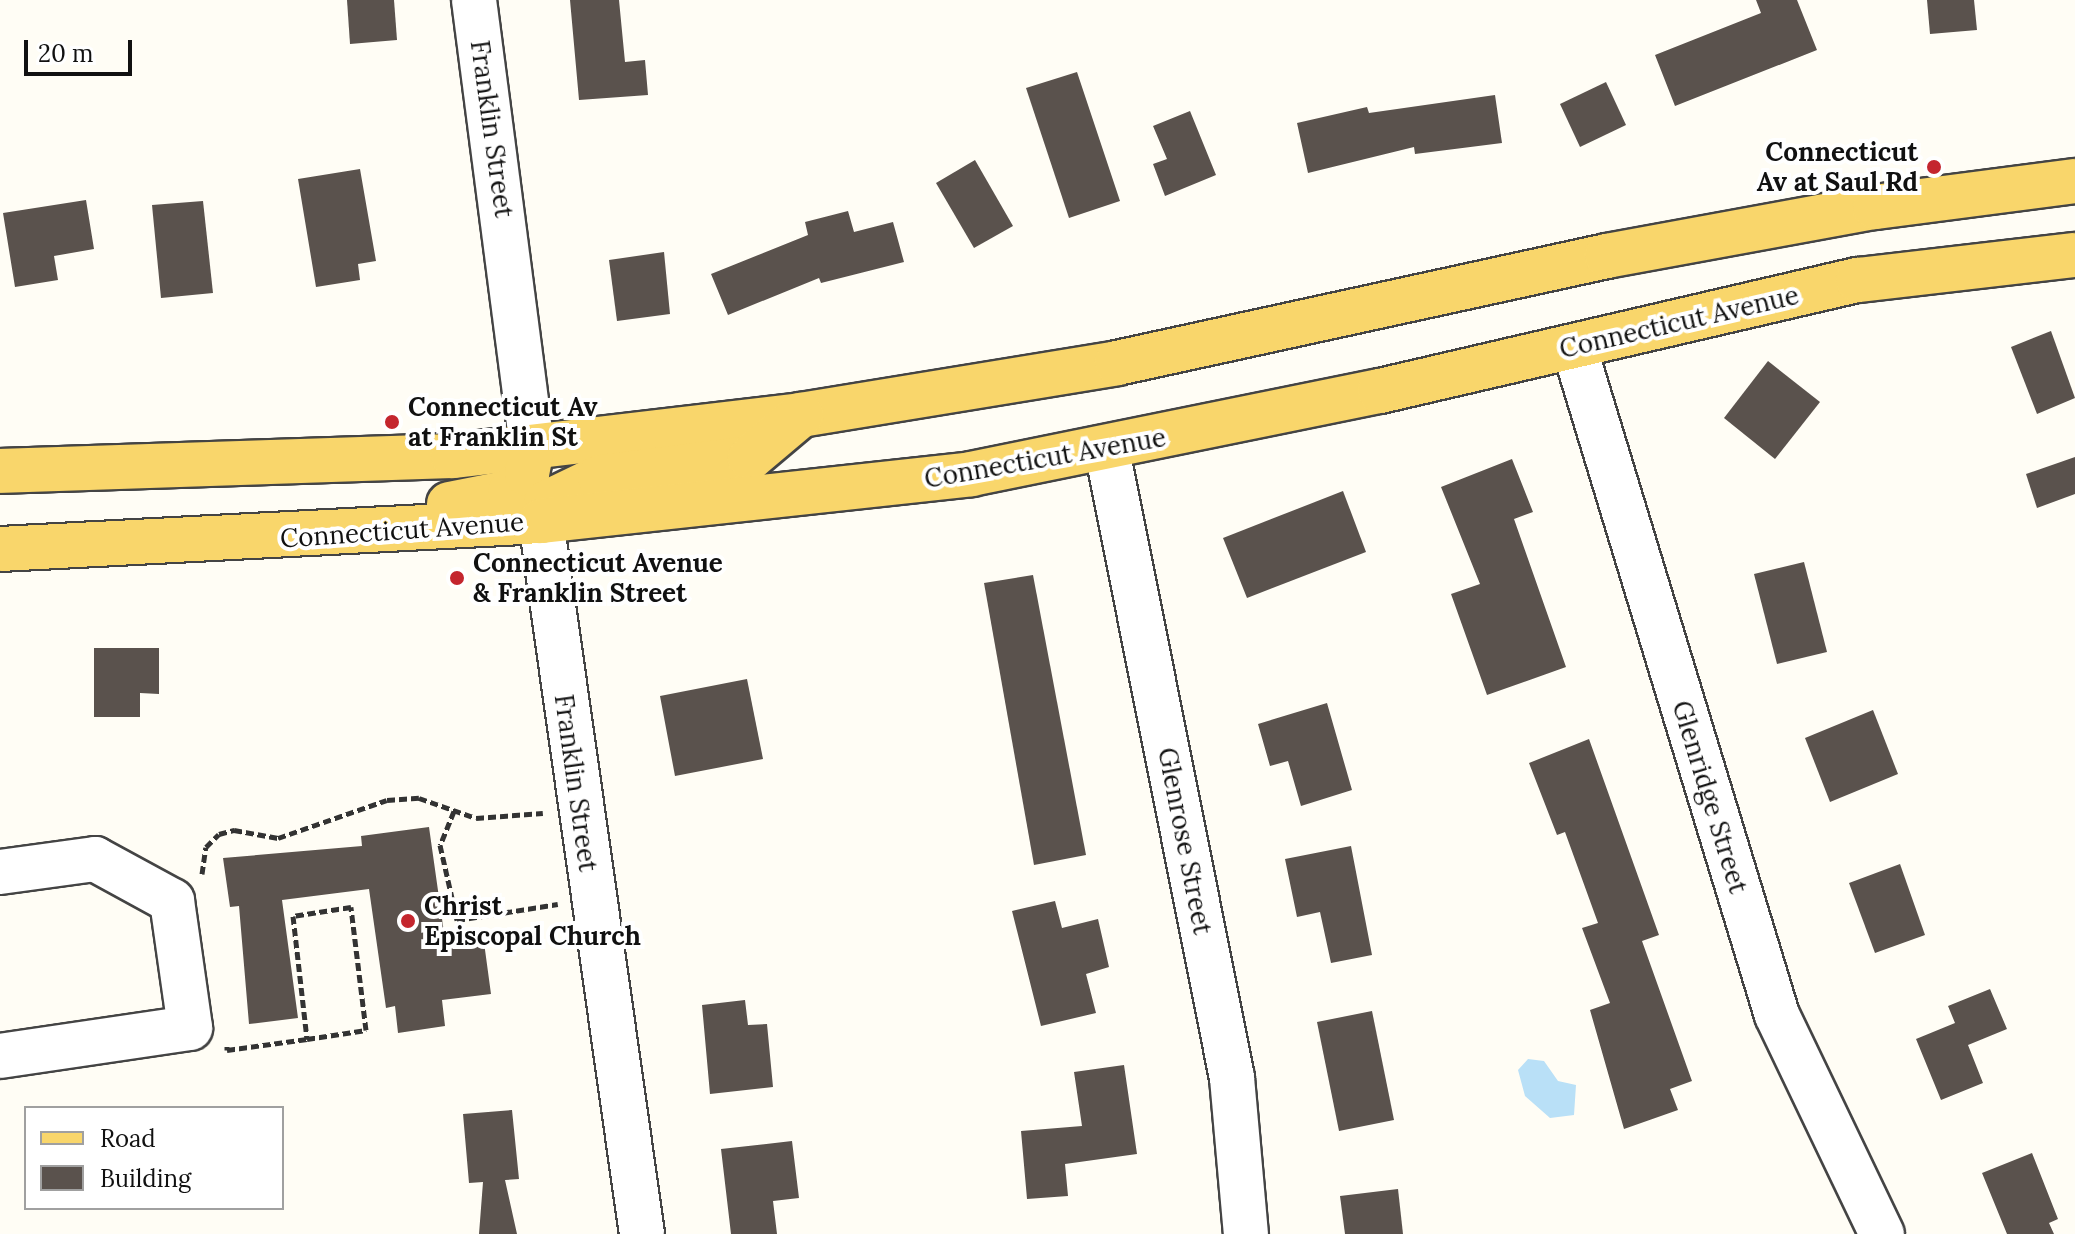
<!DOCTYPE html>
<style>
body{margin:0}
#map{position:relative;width:2075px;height:1234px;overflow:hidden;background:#fffdf5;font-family:Lora,serif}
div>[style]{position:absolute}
.water>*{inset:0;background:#b9e0f7}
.building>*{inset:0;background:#5a524d}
.path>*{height:5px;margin-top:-2.5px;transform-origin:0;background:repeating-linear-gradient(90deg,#333 0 8px,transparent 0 12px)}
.roads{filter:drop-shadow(2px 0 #444) drop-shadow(-2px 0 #444) drop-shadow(0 2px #444) drop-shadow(0 -2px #444)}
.minor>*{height:44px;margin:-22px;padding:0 22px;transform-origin:22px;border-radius:22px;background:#fff}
.major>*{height:44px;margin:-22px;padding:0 22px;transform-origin:22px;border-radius:22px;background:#f9d66b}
.dots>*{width:22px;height:22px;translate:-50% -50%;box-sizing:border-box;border:4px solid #fff;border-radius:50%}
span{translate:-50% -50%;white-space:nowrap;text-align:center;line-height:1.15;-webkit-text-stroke:8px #fff;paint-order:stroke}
.street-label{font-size:26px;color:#111}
.poi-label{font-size:26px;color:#111;font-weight:700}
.right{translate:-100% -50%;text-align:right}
.left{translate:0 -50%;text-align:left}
.legend{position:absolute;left:24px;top:1106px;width:260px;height:104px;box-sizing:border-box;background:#fff;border:2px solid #a0a0a0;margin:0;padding:10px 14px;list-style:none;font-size:24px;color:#111}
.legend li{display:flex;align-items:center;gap:16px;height:40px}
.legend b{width:40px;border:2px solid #a0a0a0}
.scale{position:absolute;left:24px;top:40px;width:108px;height:36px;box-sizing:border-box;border:4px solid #111;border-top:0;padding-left:10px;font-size:24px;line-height:28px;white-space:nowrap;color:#111;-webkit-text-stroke:6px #fff;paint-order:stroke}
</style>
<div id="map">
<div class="water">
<i style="clip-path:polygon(1528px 1059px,1544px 1061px,1558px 1081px,1576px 1085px,1574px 1115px,1550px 1118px,1525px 1096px,1518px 1070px)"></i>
</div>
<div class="building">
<i style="clip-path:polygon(347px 0,394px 0,397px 40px,350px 44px)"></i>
<i style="clip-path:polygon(570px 0,619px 0,625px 62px,645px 60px,648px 95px,579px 100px)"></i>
<i style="clip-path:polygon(1756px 0,1797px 0,1817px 50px,1675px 106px,1655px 55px,1761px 13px)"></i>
<i style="clip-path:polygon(1927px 0,1974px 0,1977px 30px,1930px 34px)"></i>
<i style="clip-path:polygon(1077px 72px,1120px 201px,1069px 218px,1026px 88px)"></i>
<i style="clip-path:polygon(1606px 82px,1626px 125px,1580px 147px,1560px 104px)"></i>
<i style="clip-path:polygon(1495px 95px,1502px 143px,1415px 154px,1414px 147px,1308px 173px,1297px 123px,1367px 107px,1369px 113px)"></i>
<i style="clip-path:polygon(1190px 111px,1216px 175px,1165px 196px,1153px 164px,1167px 159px,1153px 126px)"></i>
<i style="clip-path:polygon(975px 160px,1013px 226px,974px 248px,936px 183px)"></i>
<i style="clip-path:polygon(360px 169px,376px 261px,358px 264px,360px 280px,316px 287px,298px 179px)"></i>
<i style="clip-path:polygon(86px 200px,94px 249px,54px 256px,58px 280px,15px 287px,3px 213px)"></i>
<i style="clip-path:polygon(203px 201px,213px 293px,161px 298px,152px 205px)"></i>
<i style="clip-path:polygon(848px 211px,854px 232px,893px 222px,904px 262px,821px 283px,819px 278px,728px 315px,711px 274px,808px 235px,805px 222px)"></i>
<i style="clip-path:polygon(664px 252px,670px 314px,617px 321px,609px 260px)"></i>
<i style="clip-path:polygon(2051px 331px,2075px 398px,2037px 414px,2011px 347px)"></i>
<i style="clip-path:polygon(1768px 361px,1820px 402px,1775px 459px,1724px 418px)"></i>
<i style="clip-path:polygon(2075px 457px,2075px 494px,2037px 508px,2026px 474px)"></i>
<i style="clip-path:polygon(1512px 459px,1533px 512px,1514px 519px,1566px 667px,1487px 695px,1451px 594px,1480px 584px,1441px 487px)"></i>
<i style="clip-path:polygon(1343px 491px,1366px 552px,1247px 598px,1223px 538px)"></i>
<i style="clip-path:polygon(1804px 562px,1827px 652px,1777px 664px,1754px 574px)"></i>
<i style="clip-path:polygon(1033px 575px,1086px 855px,1034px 865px,984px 583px)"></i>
<i style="clip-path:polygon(94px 648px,159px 648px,159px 694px,140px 693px,140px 717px,94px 717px)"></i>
<i style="clip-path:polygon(747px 679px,763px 759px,675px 776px,660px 696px)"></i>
<i style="clip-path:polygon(1327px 703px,1352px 790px,1301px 806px,1288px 761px,1270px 766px,1258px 724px)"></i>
<i style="clip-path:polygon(1873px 710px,1898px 774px,1830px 802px,1805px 738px)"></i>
<i style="clip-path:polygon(1589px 739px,1659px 935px,1642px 941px,1692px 1081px,1670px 1089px,1678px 1110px,1624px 1129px,1590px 1010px,1610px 1003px,1582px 928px,1598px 923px,1565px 832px,1557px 835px,1529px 763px)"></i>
<i style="clip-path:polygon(429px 827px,445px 940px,483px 935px,491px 994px,442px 1000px,445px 1026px,398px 1033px,395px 1006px,386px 1008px,369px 889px,282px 900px,298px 1018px,249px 1024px,239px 906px,230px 907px,223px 858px,362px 846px,361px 836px)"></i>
<i style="clip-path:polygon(1351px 846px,1372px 955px,1331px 963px,1320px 912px,1297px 917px,1285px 859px)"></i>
<i style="clip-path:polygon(1900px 864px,1925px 935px,1875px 953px,1849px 883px)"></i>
<i style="clip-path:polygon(1055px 901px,1062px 928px,1098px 919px,1109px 967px,1086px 974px,1096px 1013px,1041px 1026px,1012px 911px)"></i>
<i style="clip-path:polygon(1990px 989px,2007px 1029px,1968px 1045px,1983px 1083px,1941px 1100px,1916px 1039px,1955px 1023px,1948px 1006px)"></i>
<i style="clip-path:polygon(745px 1000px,748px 1025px,767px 1024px,773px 1087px,710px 1094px,702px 1005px)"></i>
<i style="clip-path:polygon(1372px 1011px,1394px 1120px,1339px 1131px,1317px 1022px)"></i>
<i style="clip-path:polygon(1124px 1065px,1137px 1154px,1065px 1164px,1068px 1196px,1027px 1199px,1021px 1131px,1082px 1126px,1074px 1072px)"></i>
<i style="clip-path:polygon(512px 1110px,519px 1179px,505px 1180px,517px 1234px,479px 1234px,483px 1182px,469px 1183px,463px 1114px)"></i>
<i style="clip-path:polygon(792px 1141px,799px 1198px,773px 1201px,777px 1234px,731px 1234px,721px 1149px)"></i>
<i style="clip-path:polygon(2032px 1153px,2058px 1219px,2049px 1223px,2054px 1234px,2007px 1234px,1982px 1173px)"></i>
<i style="clip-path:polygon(1398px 1189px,1403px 1234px,1345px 1234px,1340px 1196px)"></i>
</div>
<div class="path">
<i style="left:454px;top:811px;width:37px;rotate:112deg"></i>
<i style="left:440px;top:845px;width:77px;rotate:77.2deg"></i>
<i style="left:457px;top:920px;width:102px;rotate:-9deg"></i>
<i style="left:202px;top:874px;width:27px;rotate:-82deg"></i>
<i style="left:206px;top:847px;width:18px;rotate:-45deg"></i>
<i style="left:219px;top:834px;width:16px;rotate:-15deg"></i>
<i style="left:234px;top:830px;width:45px;rotate:10.3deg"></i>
<i style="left:278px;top:838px;width:115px;rotate:-19.2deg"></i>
<i style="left:387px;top:800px;width:32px;rotate:-4deg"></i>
<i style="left:419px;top:798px;width:60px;rotate:19.3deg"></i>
<i style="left:476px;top:818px;width:67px;rotate:-4.3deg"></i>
<i style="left:227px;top:1046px;width:4px;rotate:90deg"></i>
<i style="left:227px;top:1050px;width:81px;rotate:-7.8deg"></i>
<i style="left:307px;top:1039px;width:60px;rotate:-8.7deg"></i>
<i style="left:366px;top:1030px;width:124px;rotate:-97deg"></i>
<i style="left:351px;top:907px;width:59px;rotate:171.2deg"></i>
<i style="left:293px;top:916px;width:124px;rotate:83.5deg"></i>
</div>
<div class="roads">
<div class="minor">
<i style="left:474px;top:0;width:452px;rotate:82.6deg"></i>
<i style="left:1574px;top:347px;width:698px;rotate:73.1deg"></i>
<i style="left:1777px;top:1015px;width:243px;rotate:64.4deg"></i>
<i style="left:1107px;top:450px;width:640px;rotate:78.74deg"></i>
<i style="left:1232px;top:1078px;width:157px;rotate:84.9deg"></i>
<i style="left:541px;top:521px;width:720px;rotate:81.94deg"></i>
<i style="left:0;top:872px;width:96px;rotate:-7.8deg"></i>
<i style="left:95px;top:859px;width:88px;rotate:28.6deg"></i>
<i style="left:172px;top:901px;width:128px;rotate:81.9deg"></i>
<i style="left:190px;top:1028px;width:192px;rotate:171.6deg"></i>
</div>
<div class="major">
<i style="left:0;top:471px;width:453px;rotate:-1.9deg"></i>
<i style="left:453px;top:456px;width:350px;rotate:-6.7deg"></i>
<i style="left:801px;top:415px;width:320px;rotate:-9.3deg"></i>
<i style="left:1117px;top:363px;width:502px;rotate:-12.32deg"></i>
<i style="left:1607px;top:256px;width:272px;rotate:-10.4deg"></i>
<i style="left:1875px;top:207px;width:202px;rotate:-7.4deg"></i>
<i style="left:449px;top:504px;width:62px;rotate:-11.1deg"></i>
<i style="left:510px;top:492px;width:25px;rotate:-47deg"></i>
<i style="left:527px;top:474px;width:26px;rotate:-79deg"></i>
<i style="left:541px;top:521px;width:19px;rotate:-74deg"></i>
<i style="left:546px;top:503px;width:60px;rotate:-25.7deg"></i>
<i style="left:600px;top:477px;width:151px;rotate:-7.2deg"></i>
<i style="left:750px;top:458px;width:67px;rotate:-40.1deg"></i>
<i style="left:0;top:549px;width:542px;rotate:-2.96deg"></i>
<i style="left:541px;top:521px;width:433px;rotate:-6.2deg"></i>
<i style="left:971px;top:474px;width:417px;rotate:-11.5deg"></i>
<i style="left:1380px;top:391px;width:491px;rotate:-13.1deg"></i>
<i style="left:1858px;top:280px;width:218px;rotate:-6.6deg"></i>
</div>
</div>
<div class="dots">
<i style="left:1934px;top:167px;background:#c4262e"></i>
<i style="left:392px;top:422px;background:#c4262e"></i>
<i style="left:457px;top:578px;background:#c4262e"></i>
<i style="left:408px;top:921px;background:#c4262e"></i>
</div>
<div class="street-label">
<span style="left:492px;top:129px;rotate:82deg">Franklin Street</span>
<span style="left:1679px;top:322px;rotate:-13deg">Connecticut Avenue</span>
<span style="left:1045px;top:458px;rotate:-10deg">Connecticut Avenue</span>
<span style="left:402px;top:530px;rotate:-4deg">Connecticut Avenue</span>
<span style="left:576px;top:783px;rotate:82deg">Franklin Street</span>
<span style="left:1710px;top:797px;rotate:73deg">Glenridge Street</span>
<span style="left:1185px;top:841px;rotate:79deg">Glenrose Street</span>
</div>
<div class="poi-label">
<span class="right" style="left:1918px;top:167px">Connecticut<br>Av at Saul Rd</span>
<span class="left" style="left:408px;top:422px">Connecticut Av<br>at Franklin St</span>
<span class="left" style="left:473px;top:578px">Connecticut Avenue<br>&amp; Franklin Street</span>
<span class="left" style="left:424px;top:921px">Christ<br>Episcopal Church</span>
</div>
<ul class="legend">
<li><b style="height:10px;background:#f9d66b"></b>Road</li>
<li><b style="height:22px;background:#5a524d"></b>Building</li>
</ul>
<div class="scale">20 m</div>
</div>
